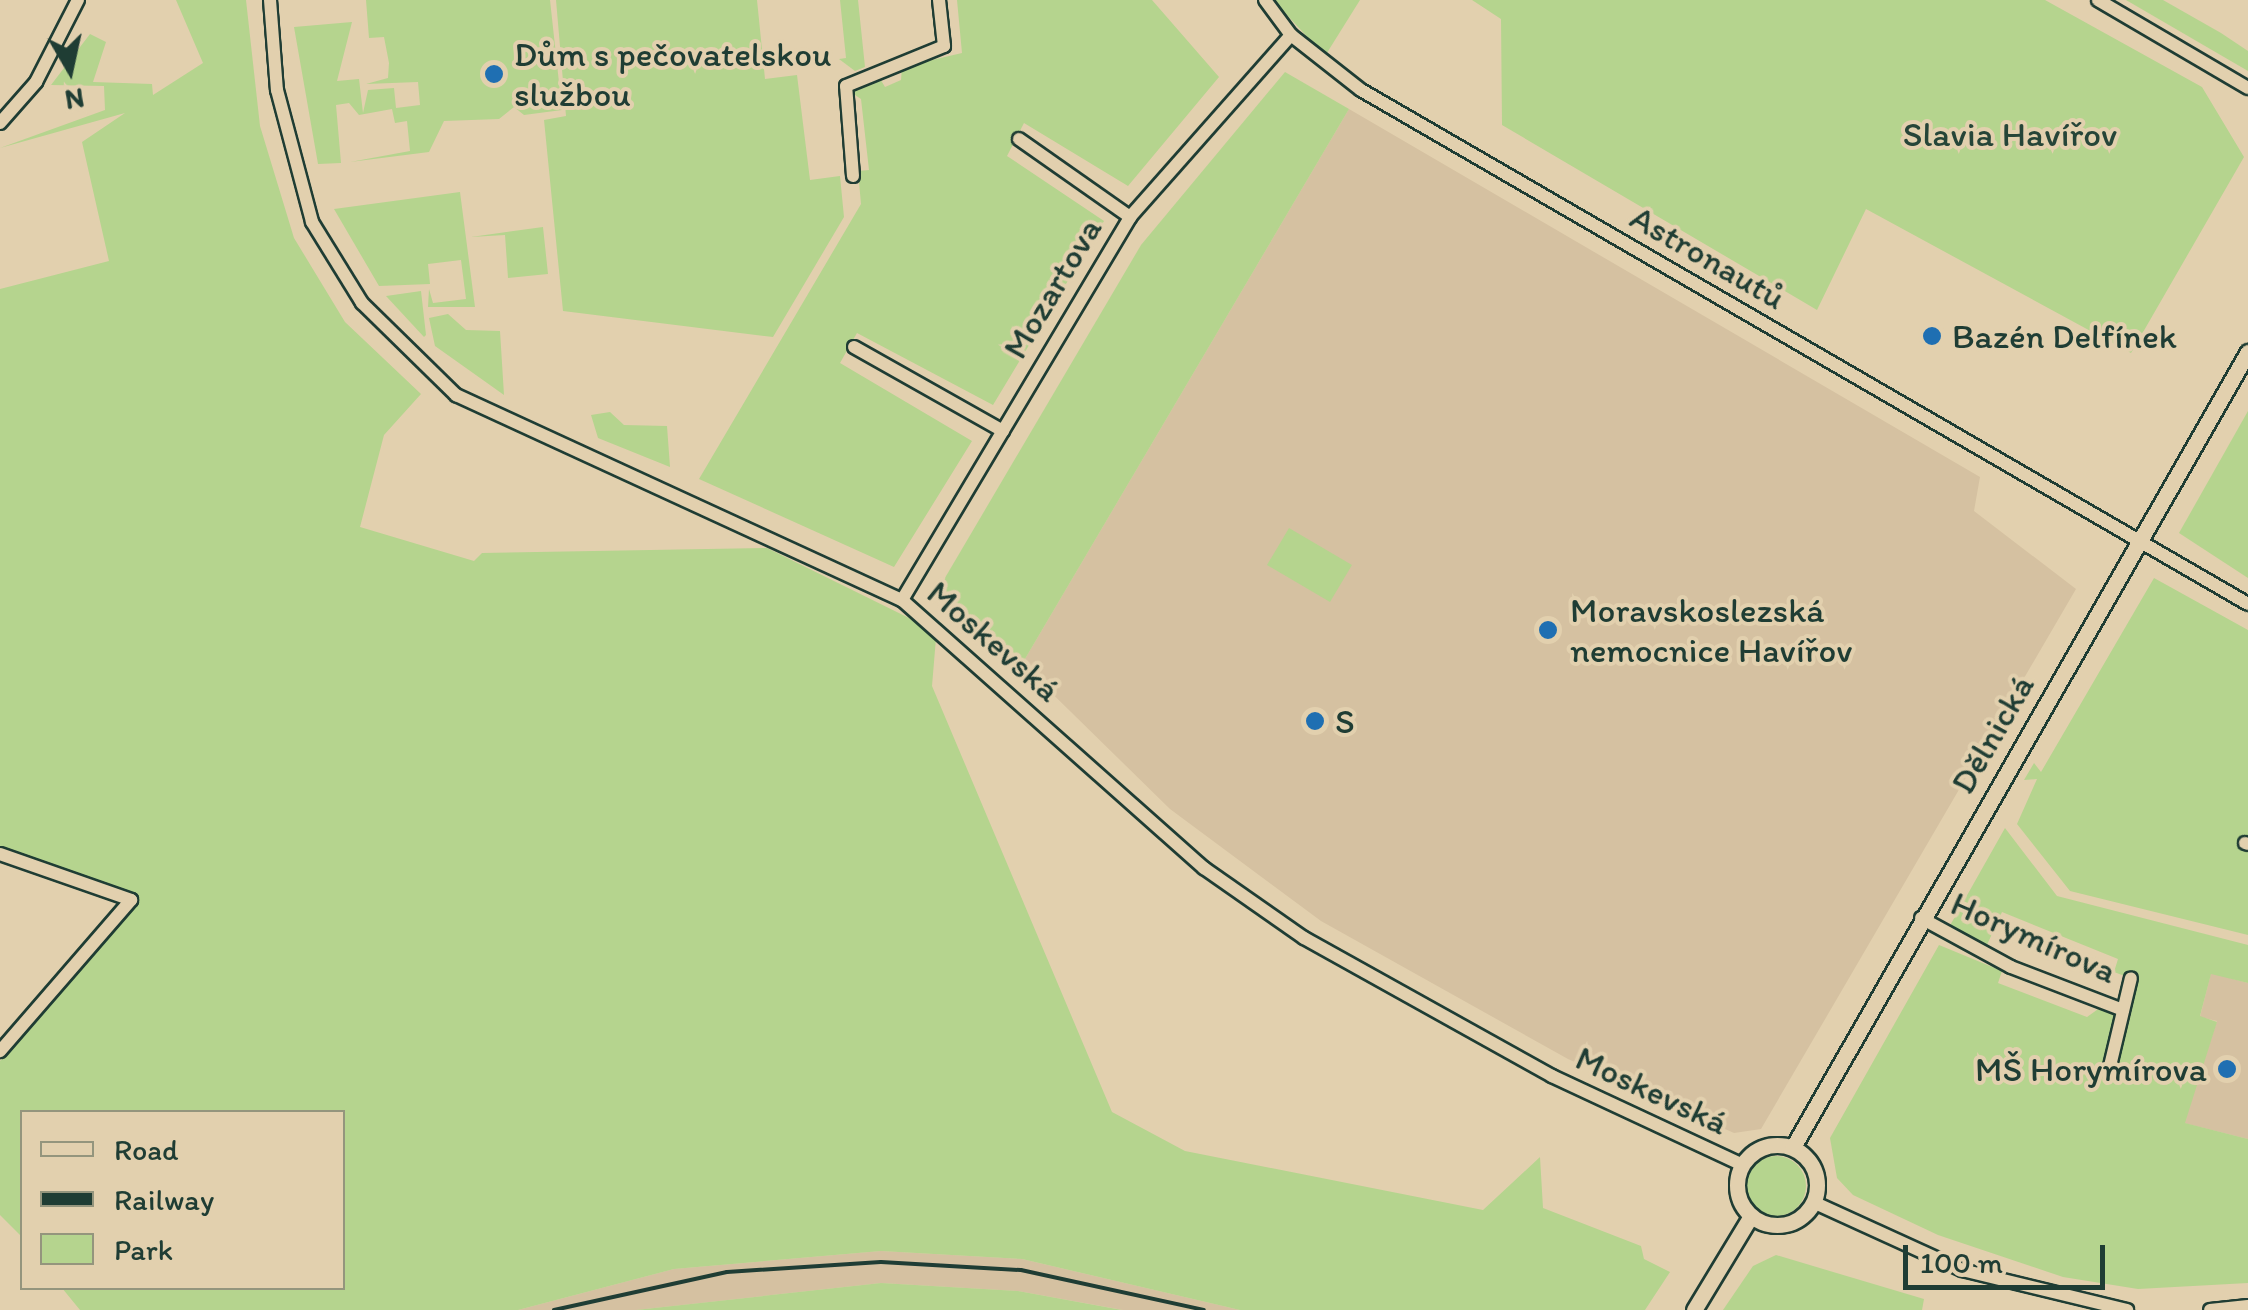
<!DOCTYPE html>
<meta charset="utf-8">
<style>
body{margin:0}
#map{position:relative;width:2248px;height:1310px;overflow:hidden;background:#e2d0ae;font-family:Itim,sans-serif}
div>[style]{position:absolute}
.built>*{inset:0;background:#d5c1a1}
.green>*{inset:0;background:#b5d48e}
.round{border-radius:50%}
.roads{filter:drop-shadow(2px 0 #1f3d34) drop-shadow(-2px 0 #1f3d34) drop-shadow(0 2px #1f3d34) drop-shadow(0 -2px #1f3d34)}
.minor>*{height:12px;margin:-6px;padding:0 6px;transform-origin:6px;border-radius:6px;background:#e2d0ae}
.tertiary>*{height:15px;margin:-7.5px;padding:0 7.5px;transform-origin:7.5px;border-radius:7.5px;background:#e2d0ae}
.tertiary>.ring{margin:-7.5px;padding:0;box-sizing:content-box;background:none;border:15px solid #e2d0ae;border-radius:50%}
.rail>*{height:4px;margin:-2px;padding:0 2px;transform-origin:2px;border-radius:2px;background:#1f3d34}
.dots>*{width:28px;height:28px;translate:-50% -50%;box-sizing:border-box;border:5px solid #e2d0ae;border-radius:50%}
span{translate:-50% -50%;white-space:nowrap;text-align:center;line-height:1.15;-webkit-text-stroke:8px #e2d0ae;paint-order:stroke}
.poi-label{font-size:35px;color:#1f3d34}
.left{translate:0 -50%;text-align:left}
.right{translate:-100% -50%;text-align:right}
.park-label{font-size:35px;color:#264538}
.street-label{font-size:35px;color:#1f3d34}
.legend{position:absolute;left:20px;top:1110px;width:325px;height:180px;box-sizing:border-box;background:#e2d0ae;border:2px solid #94957d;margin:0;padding:12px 18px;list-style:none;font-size:30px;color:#1f3d34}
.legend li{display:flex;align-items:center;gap:20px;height:50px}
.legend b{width:50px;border:2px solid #94957d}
.north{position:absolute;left:20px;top:20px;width:100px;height:100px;-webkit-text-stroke:8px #e2d0ae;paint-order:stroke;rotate:171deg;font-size:28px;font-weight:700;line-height:40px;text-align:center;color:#1f3d34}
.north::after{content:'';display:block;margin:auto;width:35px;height:45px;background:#1f3d34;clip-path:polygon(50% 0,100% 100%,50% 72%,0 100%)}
.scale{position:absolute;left:1903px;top:1245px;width:202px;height:45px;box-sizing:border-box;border:5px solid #1f3d34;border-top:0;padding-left:12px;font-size:30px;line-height:35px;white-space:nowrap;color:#1f3d34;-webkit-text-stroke:8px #e2d0ae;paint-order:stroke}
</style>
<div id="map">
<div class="built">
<i style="clip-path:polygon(1349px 109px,1980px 477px,1974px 511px,2076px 589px,1761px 1129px,1734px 1133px,1568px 1059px,1321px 921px,1170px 809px,1022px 664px)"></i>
<i style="clip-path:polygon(2211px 973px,2248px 983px,2248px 1139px,2184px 1123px,2217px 1021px,2200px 1017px)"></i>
<i style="clip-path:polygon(881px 1251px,1022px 1259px,1240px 1310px,1123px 1310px,1018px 1291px,881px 1283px,636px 1310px,518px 1310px,674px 1269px)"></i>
</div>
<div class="green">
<i style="clip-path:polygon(176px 0,246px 0,260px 126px,294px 238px,345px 322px,421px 394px,384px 435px,360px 527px,474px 561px,482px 553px,767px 548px,909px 618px,936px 638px,932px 686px,1112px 1112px,1185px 1151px,1483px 1210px,1540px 1157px,1543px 1208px,1641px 1246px,1644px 1259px,1670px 1272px,1645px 1310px,1240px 1310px,1022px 1259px,881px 1251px,674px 1269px,518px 1310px,80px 1310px,62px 1288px,342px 1288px,342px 1112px,22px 1112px,22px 1237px,0 1215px,0 1061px,135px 906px,0 860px,0 289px,109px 261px,82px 142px,125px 113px,0 148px,105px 110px,104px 86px,51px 85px,90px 34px,106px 42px,93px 82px,152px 84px,153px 95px,203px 63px)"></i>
<i style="clip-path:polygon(366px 0,550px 0,562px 110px,524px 115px,514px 107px,499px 119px,444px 121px,429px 152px,350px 162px,410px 151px,407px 121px,395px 123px,392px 109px,359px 115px,349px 103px,336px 105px,341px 163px,318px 164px,294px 27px,352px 22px,337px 81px,359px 79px,363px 113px,368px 90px,394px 88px,396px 108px,420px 105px,418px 82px,366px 84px,388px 78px,389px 63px,384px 37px,369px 38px)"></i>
<i style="clip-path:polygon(556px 0,757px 0,765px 79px,797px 75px,810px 180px,840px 176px,844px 217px,773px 337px,563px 311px,544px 120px,566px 116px)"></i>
<i style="clip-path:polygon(840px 0,858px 0,865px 67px,855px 71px,839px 59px,846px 58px)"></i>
<i style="clip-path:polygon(957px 0,1152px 0,1219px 77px,1128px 186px,1024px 123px,1007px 156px,1104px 221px,993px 405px,857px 333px,840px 363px,972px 441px,894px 567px,699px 479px,861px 204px,858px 171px,869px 170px,861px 99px,852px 93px,879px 77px,885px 87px,901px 80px,902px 67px,962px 53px)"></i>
<i style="clip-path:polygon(1273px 0,1360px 0,1325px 56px)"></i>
<i style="clip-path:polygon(1472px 0,2045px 0,2202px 87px,2244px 157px,2131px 353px,1866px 209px,1817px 310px,1502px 125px,1501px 19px)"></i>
<i style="clip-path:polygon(2126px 0,2163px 0,2221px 33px,2248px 51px,2248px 71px)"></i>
<i style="clip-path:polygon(1285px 72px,1349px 109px,1022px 664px,942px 602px,939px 588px,1141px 245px)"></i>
<i style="clip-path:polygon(460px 192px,475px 307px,428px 307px,429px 289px,433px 303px,466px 299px,461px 260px,428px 264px,430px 284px,379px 286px,334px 209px)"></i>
<i style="clip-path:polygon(543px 227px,548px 274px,508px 278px,505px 235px,471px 237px)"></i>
<i style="clip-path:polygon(421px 291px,426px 335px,424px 337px,386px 296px)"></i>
<i style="clip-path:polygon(448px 314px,466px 330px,500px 331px,504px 395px,435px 346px,429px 318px)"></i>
<i style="clip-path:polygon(2248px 411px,2248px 578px,2179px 533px)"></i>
<i style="clip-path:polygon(610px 412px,624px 425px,667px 426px,670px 467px,598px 438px,591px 415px)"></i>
<i style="clip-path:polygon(1289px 528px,1352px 565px,1330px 602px,1267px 565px)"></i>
<i style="clip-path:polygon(2154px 578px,2248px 630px,2248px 935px,2070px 891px,2017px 824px,2037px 779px,2024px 780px,2034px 763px,2041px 772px)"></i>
<i style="clip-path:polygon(2005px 828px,2057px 896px,2248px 945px,2248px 983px,2211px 974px,2200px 1016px,2217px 1022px,2185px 1123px,2248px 1139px,2248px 1283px,2138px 1289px,2063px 1277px,1938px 1235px,1853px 1195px,1837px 1178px,1830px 1138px,1939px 945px,2002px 971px,1998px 983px,2087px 1017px,2101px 1007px,2130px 1018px,2138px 981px,2114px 972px,2118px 959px,2002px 912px,1986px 947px,1948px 929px)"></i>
<i class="round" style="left:1746px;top:1156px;width:60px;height:60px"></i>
<i style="clip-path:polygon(1776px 1255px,1924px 1299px,1922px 1310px,1723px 1310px,1753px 1266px)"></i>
<i style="clip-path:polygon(881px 1283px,1018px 1291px,1122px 1310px,636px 1310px)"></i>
</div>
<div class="roads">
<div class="minor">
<i style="left:270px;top:0;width:90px;rotate:85.6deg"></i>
<i style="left:277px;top:90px;width:137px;rotate:75.1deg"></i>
<i style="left:312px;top:222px;width:95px;rotate:58.3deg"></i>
<i style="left:362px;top:303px;width:132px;rotate:44.4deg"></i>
<i style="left:456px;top:395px;width:491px;rotate:24.7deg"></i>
<i style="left:902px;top:600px;width:404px;rotate:41.6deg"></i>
<i style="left:1204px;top:868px;width:122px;rotate:35deg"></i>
<i style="left:1304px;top:938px;width:284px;rotate:29.1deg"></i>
<i style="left:1552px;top:1076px;width:208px;rotate:25deg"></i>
<i style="left:1265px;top:0;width:44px;rotate:53.4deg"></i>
<i style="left:1291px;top:35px;width:89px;rotate:38.2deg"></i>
<i style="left:1361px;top:90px;width:1025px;rotate:30.09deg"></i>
<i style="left:2098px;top:0;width:174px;rotate:30.4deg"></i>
<i style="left:0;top:123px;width:55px;rotate:-48.7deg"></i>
<i style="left:36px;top:82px;width:92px;rotate:-62.9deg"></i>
<i style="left:1019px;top:139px;width:136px;rotate:35.1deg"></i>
<i style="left:853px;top:176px;width:90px;rotate:-94.4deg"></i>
<i style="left:846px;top:86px;width:106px;rotate:-22.2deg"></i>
<i style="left:944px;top:46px;width:46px;rotate:-96.2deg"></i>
<i style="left:854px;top:347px;width:171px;rotate:29.4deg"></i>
<i style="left:902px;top:600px;width:446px;rotate:-59.2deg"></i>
<i style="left:1130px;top:217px;width:243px;rotate:-48.5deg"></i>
<i style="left:2245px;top:843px;width:3px;rotate:18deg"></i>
<i style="left:0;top:854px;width:139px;rotate:19.3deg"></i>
<i style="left:131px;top:900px;width:200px;rotate:130.9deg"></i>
<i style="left:1921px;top:918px;width:102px;rotate:28.6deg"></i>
<i style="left:2011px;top:967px;width:120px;rotate:21deg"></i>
<i style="left:2110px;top:1066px;width:90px;rotate:-76.6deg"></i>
<i style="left:1813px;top:1202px;width:164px;rotate:24.5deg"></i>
<i style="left:1962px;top:1270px;width:170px;rotate:13.6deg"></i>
<i style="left:2210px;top:1310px;width:38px;rotate:-6deg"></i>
</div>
<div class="tertiary">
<i class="ring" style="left:1737px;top:1145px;width:65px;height:65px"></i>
<i style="left:1793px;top:1147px;width:916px;rotate:-60.22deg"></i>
<i style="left:1694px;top:1310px;width:110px;rotate:-58.8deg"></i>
</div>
</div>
<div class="rail">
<i style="left:554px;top:1310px;width:177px;rotate:-12.4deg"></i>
<i style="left:727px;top:1272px;width:154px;rotate:-3.7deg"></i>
<i style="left:881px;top:1262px;width:140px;rotate:3.3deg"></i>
<i style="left:1021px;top:1270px;width:187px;rotate:12.3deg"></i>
</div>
<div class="dots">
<i style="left:494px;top:74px;background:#1f6fb2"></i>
<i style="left:1932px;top:336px;background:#1f6fb2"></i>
<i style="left:1548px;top:630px;background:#1f6fb2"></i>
<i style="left:1315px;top:721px;background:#1f6fb2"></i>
<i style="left:2227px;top:1069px;background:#1f6fb2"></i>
</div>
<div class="poi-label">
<span class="left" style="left:514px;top:74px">Dům s pečovatelskou<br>službou</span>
<span class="left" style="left:1952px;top:336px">Bazén Delfínek</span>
<span class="left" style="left:1570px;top:630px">Moravskoslezská<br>nemocnice Havířov</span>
<span class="left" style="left:1335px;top:721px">S</span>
<span class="right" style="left:2207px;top:1069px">MŠ Horymírova</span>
</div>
<div class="park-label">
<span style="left:2010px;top:134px">Slavia Havířov</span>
</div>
<div class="street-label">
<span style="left:1708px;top:257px;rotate:30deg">Astronautů</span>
<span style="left:1052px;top:288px;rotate:-59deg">Mozartova</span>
<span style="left:994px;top:641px;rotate:41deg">Moskevská</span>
<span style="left:1992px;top:734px;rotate:-60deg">Dělnická</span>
<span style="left:2034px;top:937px;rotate:24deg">Horymírova</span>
<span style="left:1652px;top:1090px;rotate:25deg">Moskevská</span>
</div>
<ul class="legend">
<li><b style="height:12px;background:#e2d0ae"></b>Road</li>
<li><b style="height:12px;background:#1f3d34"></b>Railway</li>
<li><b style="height:28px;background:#b5d48e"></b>Park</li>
</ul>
<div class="north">N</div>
<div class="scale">100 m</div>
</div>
